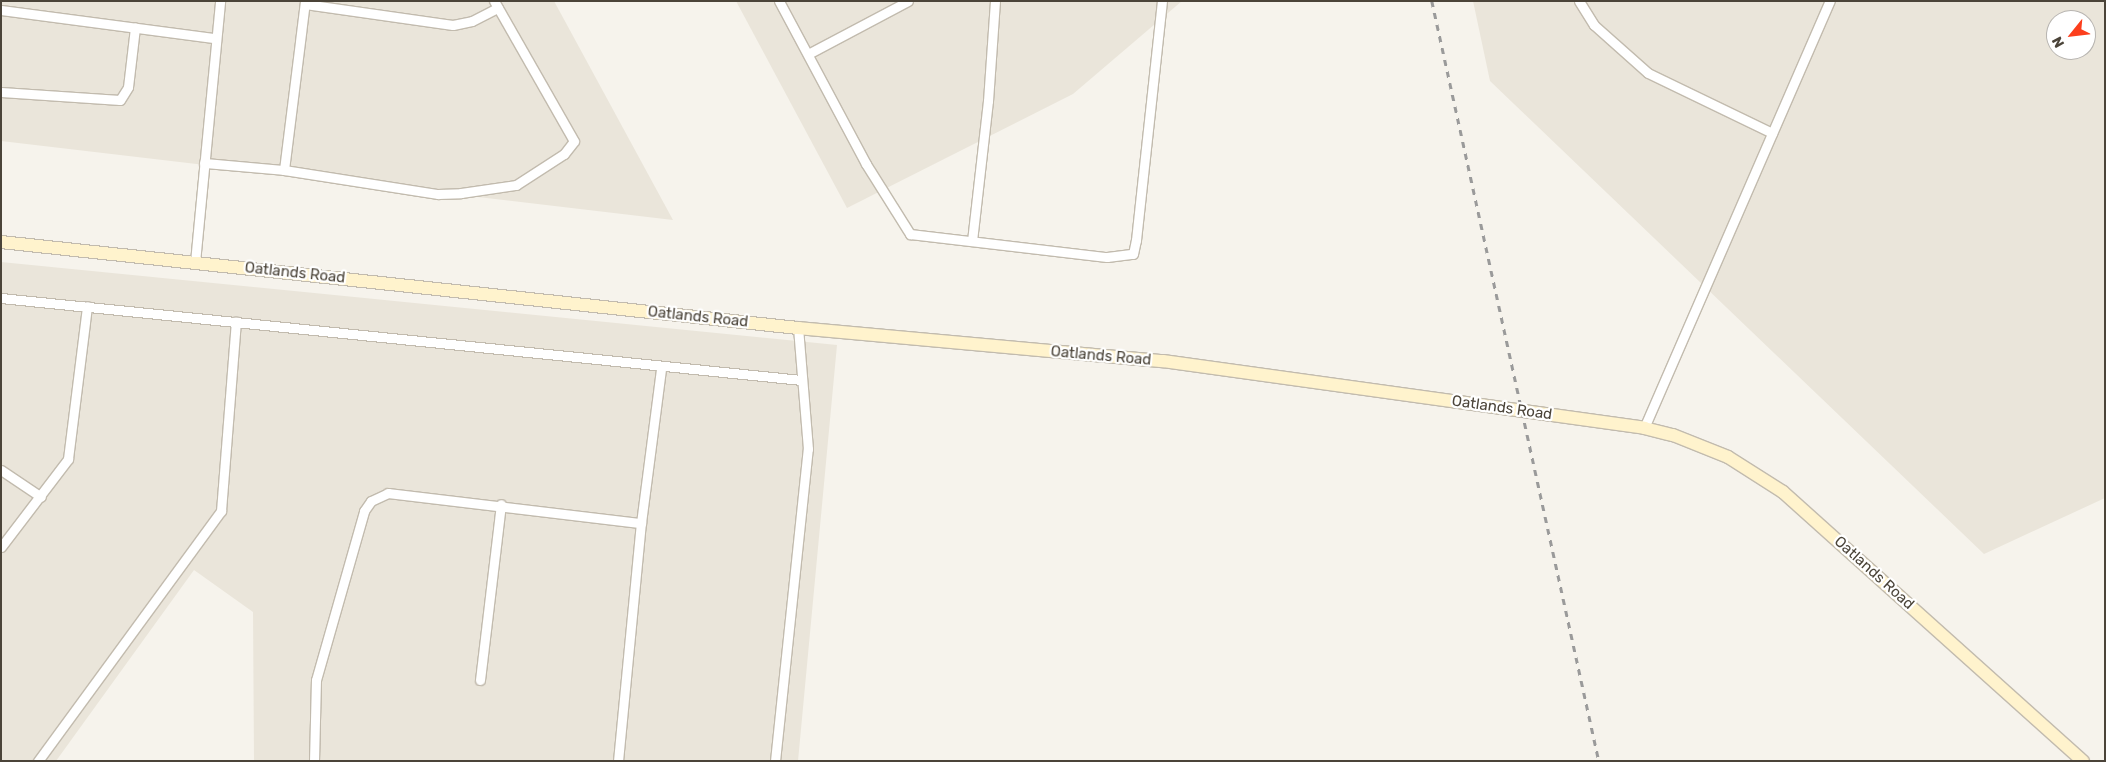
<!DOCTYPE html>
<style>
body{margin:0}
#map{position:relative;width:2106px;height:762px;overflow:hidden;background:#f6f3ec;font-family:Rubik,sans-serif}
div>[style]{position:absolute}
.residential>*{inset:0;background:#eae5da}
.roads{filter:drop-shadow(1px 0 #c2bbae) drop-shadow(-1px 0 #c2bbae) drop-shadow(0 1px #c2bbae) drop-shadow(0 -1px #c2bbae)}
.street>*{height:9px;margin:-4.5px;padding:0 4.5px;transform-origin:4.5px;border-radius:4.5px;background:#fff}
.secondary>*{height:12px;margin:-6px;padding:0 6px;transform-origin:6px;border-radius:6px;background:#fff3cd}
.rail>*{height:2.5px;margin-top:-1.25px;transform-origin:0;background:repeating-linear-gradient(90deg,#9a9a9a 0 6px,transparent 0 12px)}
span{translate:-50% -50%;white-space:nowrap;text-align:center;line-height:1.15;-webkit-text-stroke:4.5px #fff;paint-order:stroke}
.street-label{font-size:15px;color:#4b4439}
.frame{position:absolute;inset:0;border:2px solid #4b4439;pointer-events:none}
.north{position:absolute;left:2046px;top:10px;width:50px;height:50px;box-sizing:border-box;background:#fff;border:1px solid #b7b4b0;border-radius:50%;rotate:241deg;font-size:14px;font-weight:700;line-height:20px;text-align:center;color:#4b4439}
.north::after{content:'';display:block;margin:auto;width:18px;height:22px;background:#fc3f1d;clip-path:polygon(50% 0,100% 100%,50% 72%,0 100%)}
</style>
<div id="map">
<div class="residential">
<i style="clip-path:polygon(1px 1px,554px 1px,673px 220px,1px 141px)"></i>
<i style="clip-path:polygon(736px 1px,1182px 1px,1073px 94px,847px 208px)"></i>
<i style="clip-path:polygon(evenodd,1473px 1px,2105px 1px,2105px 498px,1984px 554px,1490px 81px,1473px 1px,2056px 20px,2086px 20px,2086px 50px,2056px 50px,2056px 20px)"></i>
<i style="clip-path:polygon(1px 262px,837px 345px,798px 761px,254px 761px,253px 612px,194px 570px,56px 761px,1px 761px)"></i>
</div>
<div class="roads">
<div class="street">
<i style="left:779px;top:1px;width:185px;rotate:61.9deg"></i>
<i style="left:866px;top:164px;width:83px;rotate:57.8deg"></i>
<i style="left:910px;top:234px;width:198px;rotate:6.7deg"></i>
<i style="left:1107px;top:257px;width:26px;rotate:-7deg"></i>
<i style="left:1133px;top:254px;width:14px;rotate:-78deg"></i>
<i style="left:1136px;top:240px;width:240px;rotate:-83.8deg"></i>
<i style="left:1579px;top:1px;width:28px;rotate:58deg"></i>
<i style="left:1594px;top:25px;width:72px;rotate:41.6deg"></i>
<i style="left:1648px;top:73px;width:138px;rotate:25.8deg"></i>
<i style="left:305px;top:4px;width:149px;rotate:8.1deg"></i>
<i style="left:453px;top:25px;width:19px;rotate:-12deg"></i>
<i style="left:472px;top:21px;width:29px;rotate:-27deg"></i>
<i style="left:1px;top:10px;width:216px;rotate:7.5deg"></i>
<i style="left:808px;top:54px;width:113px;rotate:-27.9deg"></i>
<i style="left:1px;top:92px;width:119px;rotate:3.8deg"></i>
<i style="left:120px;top:100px;width:15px;rotate:-58deg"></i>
<i style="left:128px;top:87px;width:60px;rotate:-83.3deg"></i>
<i style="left:204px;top:163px;width:80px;rotate:5deg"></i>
<i style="left:284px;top:170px;width:170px;rotate:-82.9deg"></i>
<i style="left:284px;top:170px;width:156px;rotate:8.9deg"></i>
<i style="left:438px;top:194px;width:23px;rotate:-2deg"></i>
<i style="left:461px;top:193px;width:56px;rotate:-8.3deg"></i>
<i style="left:516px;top:185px;width:57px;rotate:-32.9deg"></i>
<i style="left:564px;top:154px;width:16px;rotate:-52deg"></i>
<i style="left:574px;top:141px;width:161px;rotate:-119.7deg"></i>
<i style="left:972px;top:241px;width:141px;rotate:-83.5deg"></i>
<i style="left:988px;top:101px;width:100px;rotate:-86deg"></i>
<i style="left:195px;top:262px;width:262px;rotate:-84.5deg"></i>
<i style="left:1px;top:298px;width:804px;rotate:5.85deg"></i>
<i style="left:1644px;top:428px;width:466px;rotate:-66.5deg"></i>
<i style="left:1px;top:470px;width:48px;rotate:34deg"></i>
<i style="left:1px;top:547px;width:111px;rotate:-52.7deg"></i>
<i style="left:68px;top:459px;width:154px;rotate:-82.9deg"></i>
<i style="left:480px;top:680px;width:177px;rotate:-83.2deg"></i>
<i style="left:38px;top:761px;width:310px;rotate:-53.8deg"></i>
<i style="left:221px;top:511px;width:190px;rotate:-85.5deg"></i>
<i style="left:314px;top:761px;width:81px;rotate:-88.6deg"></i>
<i style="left:316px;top:680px;width:176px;rotate:-74.1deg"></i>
<i style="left:364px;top:511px;width:12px;rotate:-55deg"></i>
<i style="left:371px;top:501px;width:19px;rotate:-25deg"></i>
<i style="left:388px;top:493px;width:255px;rotate:6.8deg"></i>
<i style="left:618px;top:761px;width:239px;rotate:-84.5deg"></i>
<i style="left:641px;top:523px;width:156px;rotate:-82.6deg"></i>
<i style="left:775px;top:761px;width:314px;rotate:-84deg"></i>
<i style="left:808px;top:449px;width:121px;rotate:-94.7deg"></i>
</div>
<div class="secondary">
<i style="left:1px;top:242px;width:802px;rotate:6.16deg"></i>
<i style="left:798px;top:328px;width:366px;rotate:5.2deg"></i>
<i style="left:1163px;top:361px;width:486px;rotate:7.9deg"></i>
<i style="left:1644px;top:428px;width:30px;rotate:14deg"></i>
<i style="left:1673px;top:435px;width:59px;rotate:21.8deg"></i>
<i style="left:1728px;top:457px;width:65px;rotate:32.5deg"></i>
<i style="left:1783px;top:492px;width:403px;rotate:41.9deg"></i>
</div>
</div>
<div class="rail">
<i style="left:1432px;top:1px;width:778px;rotate:77.61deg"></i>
</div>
<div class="street-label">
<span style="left:295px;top:273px;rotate:6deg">Oatlands Road</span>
<span style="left:698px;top:317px;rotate:6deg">Oatlands Road</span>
<span style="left:1101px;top:356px;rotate:5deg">Oatlands Road</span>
<span style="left:1502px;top:408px;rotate:8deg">Oatlands Road</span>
<span style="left:1874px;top:573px;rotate:42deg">Oatlands Road</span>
</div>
<div class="frame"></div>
<div class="north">N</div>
</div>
